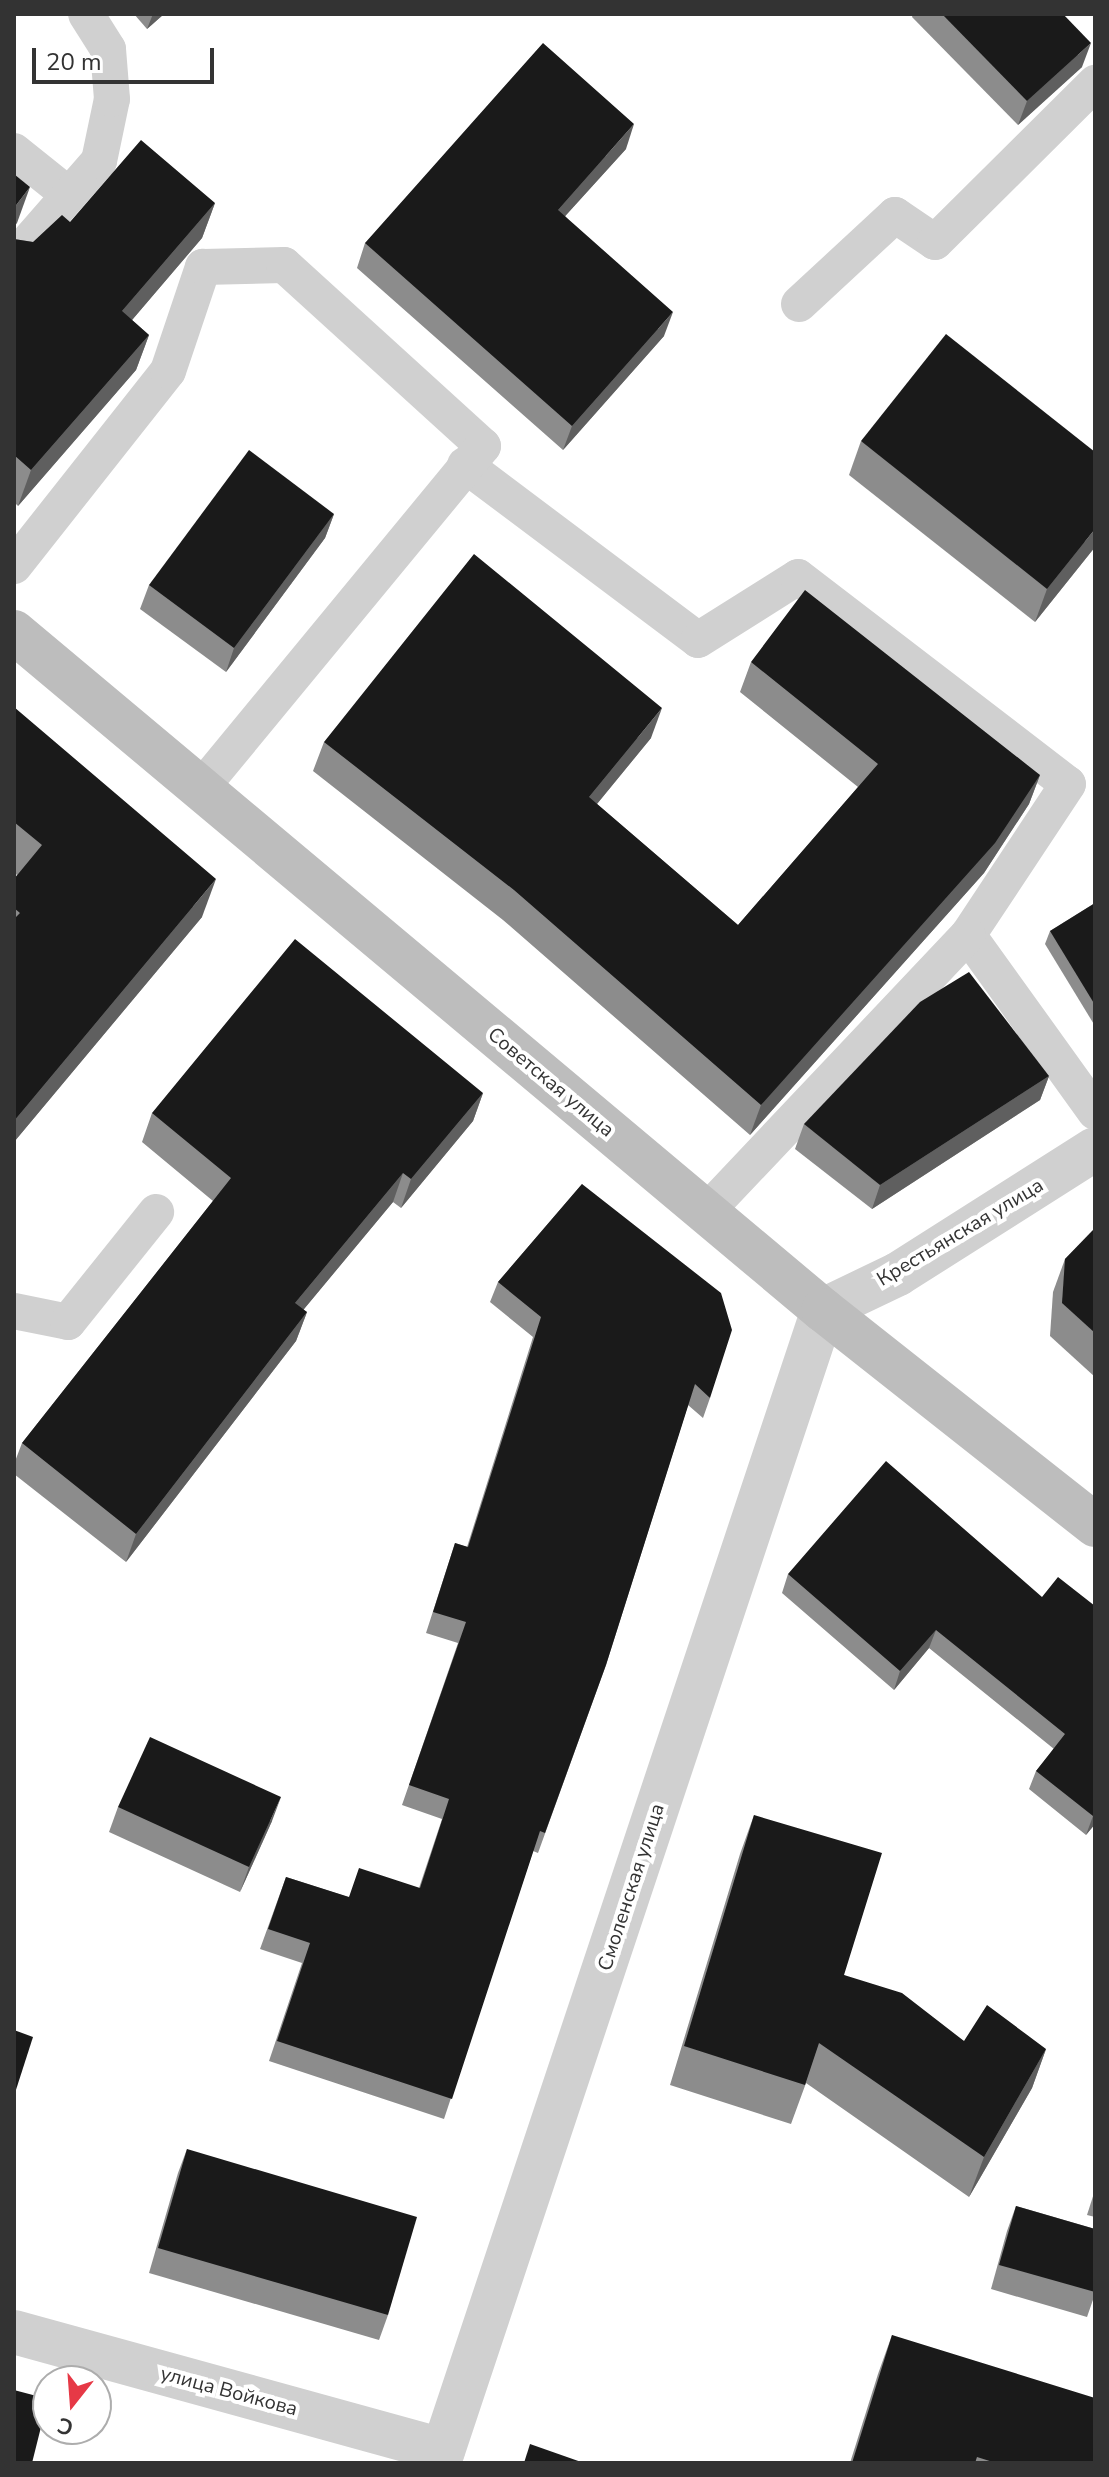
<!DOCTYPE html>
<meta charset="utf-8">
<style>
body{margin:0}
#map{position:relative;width:1109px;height:2477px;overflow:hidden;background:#fff;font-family:"Nunito Sans",sans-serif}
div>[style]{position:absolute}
.service>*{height:36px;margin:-18px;padding:0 18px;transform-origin:18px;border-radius:18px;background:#d0d0d0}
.minor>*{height:44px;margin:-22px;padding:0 22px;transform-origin:22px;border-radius:22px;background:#d0d0d0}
.tertiary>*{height:44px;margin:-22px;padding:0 22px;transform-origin:22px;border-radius:22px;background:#d0d0d0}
.secondary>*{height:44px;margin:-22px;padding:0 22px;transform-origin:22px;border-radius:22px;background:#bdbdbd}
.wall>*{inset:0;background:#8c8c8c}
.shaded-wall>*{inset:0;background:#5f5f5f}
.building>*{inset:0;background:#1a1a1a}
span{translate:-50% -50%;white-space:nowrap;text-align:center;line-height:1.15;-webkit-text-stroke:8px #fff;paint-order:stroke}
.street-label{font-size:20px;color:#333}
.frame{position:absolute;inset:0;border:16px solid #333;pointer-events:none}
.north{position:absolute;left:32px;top:2365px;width:80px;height:80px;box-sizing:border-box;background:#fff;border:2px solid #adadad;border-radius:50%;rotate:197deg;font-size:22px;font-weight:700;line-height:32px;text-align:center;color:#333}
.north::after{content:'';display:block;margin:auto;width:28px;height:36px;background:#e63946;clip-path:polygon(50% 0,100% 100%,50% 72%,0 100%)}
.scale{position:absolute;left:32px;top:48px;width:182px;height:36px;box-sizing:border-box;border:4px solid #333;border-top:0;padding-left:10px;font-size:24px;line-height:28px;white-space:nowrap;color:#333;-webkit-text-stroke:6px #fff;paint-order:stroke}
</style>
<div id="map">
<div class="service">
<i style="left:14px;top:151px;width:70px;rotate:38.7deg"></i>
<i style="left:14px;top:258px;width:129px;rotate:-48.8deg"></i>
<i style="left:99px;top:161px;width:63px;rotate:-78.2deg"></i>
<i style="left:112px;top:99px;width:50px;rotate:-94.6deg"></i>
<i style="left:108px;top:49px;width:41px;rotate:-122.2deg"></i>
<i style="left:799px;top:304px;width:131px;rotate:-42.8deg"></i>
<i style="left:895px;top:215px;width:48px;rotate:34deg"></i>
<i style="left:935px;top:242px;width:226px;rotate:-44.8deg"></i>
<i style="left:465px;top:465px;width:291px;rotate:36.9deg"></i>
<i style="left:698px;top:640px;width:118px;rotate:-32.2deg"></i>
<i style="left:798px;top:577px;width:340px;rotate:37.5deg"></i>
<i style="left:1068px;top:784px;width:181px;rotate:123.5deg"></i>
<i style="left:968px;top:935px;width:218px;rotate:54.3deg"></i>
<i style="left:14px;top:566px;width:248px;rotate:-51.7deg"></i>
<i style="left:168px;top:371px;width:110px;rotate:-71.4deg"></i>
<i style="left:203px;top:267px;width:81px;rotate:-1.4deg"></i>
<i style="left:284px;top:265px;width:269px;rotate:42.3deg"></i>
<i style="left:483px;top:446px;width:443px;rotate:129.5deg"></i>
<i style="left:706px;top:1212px;width:381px;rotate:-46.6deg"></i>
<i style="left:14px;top:1311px;width:55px;rotate:11.5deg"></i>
<i style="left:68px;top:1322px;width:141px;rotate:-51.3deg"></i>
</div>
<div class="minor">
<i style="left:823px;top:1310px;width:83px;rotate:-25.6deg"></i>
<i style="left:898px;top:1274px;width:233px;rotate:-32.4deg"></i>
<i style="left:14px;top:2332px;width:445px;rotate:15.4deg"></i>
</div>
<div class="tertiary">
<i style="left:439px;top:2463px;width:1215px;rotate:-71.58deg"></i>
</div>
<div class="secondary">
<i style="left:14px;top:632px;width:1056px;rotate:39.97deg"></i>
<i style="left:823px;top:1310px;width:347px;rotate:38.3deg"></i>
</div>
<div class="wall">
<i style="clip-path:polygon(134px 14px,164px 14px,147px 29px)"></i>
<i style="clip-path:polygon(913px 14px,1063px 14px,1082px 67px,1018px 125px,912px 17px)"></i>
<i style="clip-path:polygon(626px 149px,565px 216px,664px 336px,563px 450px,357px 268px,365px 243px)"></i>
<i style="clip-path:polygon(215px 203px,202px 238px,132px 320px,149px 335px,136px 370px,18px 506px,14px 502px,14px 239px,33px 242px,70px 222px)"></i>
<i style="clip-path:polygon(861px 441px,1095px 547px,1035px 622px,849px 475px)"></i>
<i style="clip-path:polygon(334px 514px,325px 538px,226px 672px,140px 609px,149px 585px)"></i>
<i style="clip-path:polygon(751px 662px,1040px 775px,1029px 804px,984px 873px,750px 1135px,503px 920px,313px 771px,324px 742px,651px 738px,597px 804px,738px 925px,858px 787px,740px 692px)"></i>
<i style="clip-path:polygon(14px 707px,202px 917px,14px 1142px,14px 879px,17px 875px,14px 872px)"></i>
<i style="clip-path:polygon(1095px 903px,1095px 1026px,1045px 944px,1050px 931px)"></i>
<i style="clip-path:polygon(1049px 1076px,1040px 1100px,872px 1209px,795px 1149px,804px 1124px)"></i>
<i style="clip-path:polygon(483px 1093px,473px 1121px,401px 1208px,393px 1202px,303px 1310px,307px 1312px,296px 1341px,126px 1562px,14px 1474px,14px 1464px,22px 1443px,213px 1201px,142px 1142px,152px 1113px)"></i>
<i style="clip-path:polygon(582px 1184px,710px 1398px,703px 1418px,688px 1405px,606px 1665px,538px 1853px,533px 1851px,444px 2119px,269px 2061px,302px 1963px,260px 1949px,286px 1877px,348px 1897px,419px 1888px,442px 1819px,402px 1805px,458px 1643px,426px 1633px,455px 1543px,467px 1547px,533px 1337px,490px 1302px,498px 1282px)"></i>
<i style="clip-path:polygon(1095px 1228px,1095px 1377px,1050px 1336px,1053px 1292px,1065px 1259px)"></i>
<i style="clip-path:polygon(788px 1574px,1042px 1597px,1095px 1606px,1095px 1824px,1086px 1835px,1029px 1789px,1036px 1771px,1054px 1749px,929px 1648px,894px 1690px,782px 1593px)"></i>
<i style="clip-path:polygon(118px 1807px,272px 1821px,240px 1892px,109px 1832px)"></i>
<i style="clip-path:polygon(754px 1815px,844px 1975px,964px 2041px,1046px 2049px,1032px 2088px,969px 2197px,806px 2083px,791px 2124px,670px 2085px,740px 1854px)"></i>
<i style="clip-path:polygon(187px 2149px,388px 2315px,379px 2340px,149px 2273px,178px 2173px)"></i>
<i style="clip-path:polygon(1095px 2190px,1095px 2217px,1087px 2215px)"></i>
<i style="clip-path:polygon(1016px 2206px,1095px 2229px,1095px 2294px,1087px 2317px,991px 2289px,1007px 2231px)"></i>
<i style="clip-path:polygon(892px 2335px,1095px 2463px,850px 2463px,878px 2374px)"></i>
</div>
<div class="shaded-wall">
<i style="clip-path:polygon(153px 14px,164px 14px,147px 29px)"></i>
<i style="clip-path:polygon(1091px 43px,1082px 67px,1018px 125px,1027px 101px)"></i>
<i style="clip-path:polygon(634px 124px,626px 149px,549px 234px,558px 210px)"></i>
<i style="clip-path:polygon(30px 187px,17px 223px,14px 227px,14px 208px)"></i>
<i style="clip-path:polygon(215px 203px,202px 238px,109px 347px,122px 311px)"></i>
<i style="clip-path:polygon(673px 312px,664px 336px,563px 450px,572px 426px)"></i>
<i style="clip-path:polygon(149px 335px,136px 370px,18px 506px,31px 470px)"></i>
<i style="clip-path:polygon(334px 514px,325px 538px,226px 672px,234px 648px)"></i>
<i style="clip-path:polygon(1095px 529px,1095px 547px,1035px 622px,1047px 589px)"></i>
<i style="clip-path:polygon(662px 708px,651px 738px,578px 827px,589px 797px)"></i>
<i style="clip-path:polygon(1040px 775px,1029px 804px,984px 873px,750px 1135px,761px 1105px)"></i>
<i style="clip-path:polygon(216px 879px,202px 917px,14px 1142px,14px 1121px)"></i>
<i style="clip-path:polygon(1049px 1076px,1040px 1100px,872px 1209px,880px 1185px)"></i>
<i style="clip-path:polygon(483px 1093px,473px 1121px,401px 1208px,411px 1179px)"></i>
<i style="clip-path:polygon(403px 1173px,393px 1202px,285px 1332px,295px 1303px)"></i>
<i style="clip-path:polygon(307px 1312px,296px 1341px,126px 1562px,136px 1534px)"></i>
<i style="clip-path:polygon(936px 1630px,929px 1648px,894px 1690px,900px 1671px)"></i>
<i style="clip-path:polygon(281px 1797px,272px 1821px,240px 1892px,249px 1867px)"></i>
<i style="clip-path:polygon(1095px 1814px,1095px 1824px,1086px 1835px,1093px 1816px)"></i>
<i style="clip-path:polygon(1046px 2049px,1032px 2088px,969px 2197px,984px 2157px)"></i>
</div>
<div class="building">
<i style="clip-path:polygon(942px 14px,1063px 14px,1091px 43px,1027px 101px)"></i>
<i style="clip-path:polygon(543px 43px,634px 124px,558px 210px,673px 312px,572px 426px,365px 243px)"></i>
<i style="clip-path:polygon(141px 140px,215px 203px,122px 311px,149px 335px,31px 470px,14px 455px,14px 239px,33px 242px,62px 215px,70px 222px)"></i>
<i style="clip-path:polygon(14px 174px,30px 187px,14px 208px)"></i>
<i style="clip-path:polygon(946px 334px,1095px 452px,1095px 529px,1047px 589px,861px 441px)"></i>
<i style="clip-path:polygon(249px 450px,334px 514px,234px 648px,149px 585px)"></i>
<i style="clip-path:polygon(474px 554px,662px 708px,589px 797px,738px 925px,878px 764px,751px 662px,805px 590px,1040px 775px,995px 843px,761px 1105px,514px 890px,324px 742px)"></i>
<i style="clip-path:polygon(14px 707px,216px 879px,14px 1121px,14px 919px,20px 913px,14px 908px,14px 879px,42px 845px,14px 822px)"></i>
<i style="clip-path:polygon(1095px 903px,1095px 1005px,1050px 931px)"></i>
<i style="clip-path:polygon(295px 939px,483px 1093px,411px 1179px,403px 1173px,295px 1303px,307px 1312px,136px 1534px,22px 1443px,231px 1178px,152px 1113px)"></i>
<i style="clip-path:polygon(969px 972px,1049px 1076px,880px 1185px,804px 1124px,920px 1002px)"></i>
<i style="clip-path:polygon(582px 1184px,721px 1293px,732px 1330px,710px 1398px,695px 1384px,606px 1665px,545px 1833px,540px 1831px,452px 2099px,277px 2041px,310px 1943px,268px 1929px,286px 1877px,349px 1897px,359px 1868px,420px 1888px,449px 1799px,409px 1785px,466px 1622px,433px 1612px,455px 1543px,468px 1547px,541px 1317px,498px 1282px)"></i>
<i style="clip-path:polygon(1095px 1228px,1095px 1333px,1062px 1303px,1065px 1259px)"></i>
<i style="clip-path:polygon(886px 1461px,1042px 1597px,1058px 1577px,1095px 1606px,1095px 1814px,1093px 1816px,1036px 1771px,1065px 1734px,936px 1630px,900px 1671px,788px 1574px)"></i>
<i style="clip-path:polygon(150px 1737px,281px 1797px,249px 1867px,118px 1807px)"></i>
<i style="clip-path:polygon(754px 1815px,882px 1853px,844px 1975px,902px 1993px,964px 2041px,987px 2005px,1046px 2049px,984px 2157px,819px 2043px,805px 2085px,684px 2046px)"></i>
<i style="clip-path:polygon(14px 2030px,33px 2037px,14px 2096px)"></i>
<i style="clip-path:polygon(187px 2149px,417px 2217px,388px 2315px,158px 2248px)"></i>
<i style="clip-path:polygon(1016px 2206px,1095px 2229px,1095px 2292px,999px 2265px)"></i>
<i style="clip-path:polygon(892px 2335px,1095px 2398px,1095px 2463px,996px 2463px,977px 2457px,975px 2463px,852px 2463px)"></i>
<i style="clip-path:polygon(14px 2390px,48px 2399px,32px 2463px,14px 2463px)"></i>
<i style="clip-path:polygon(530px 2444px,584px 2463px,524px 2463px)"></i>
</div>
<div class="street-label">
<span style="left:551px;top:1082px;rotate:40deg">Советская улица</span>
<span style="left:960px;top:1232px;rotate:-31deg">Крестьянская улица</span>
<span style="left:631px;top:1887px;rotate:-72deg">Смоленская улица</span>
<span style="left:229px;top:2391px;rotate:15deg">улица Войкова</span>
</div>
<div class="frame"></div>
<div class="north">С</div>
<div class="scale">20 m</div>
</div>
